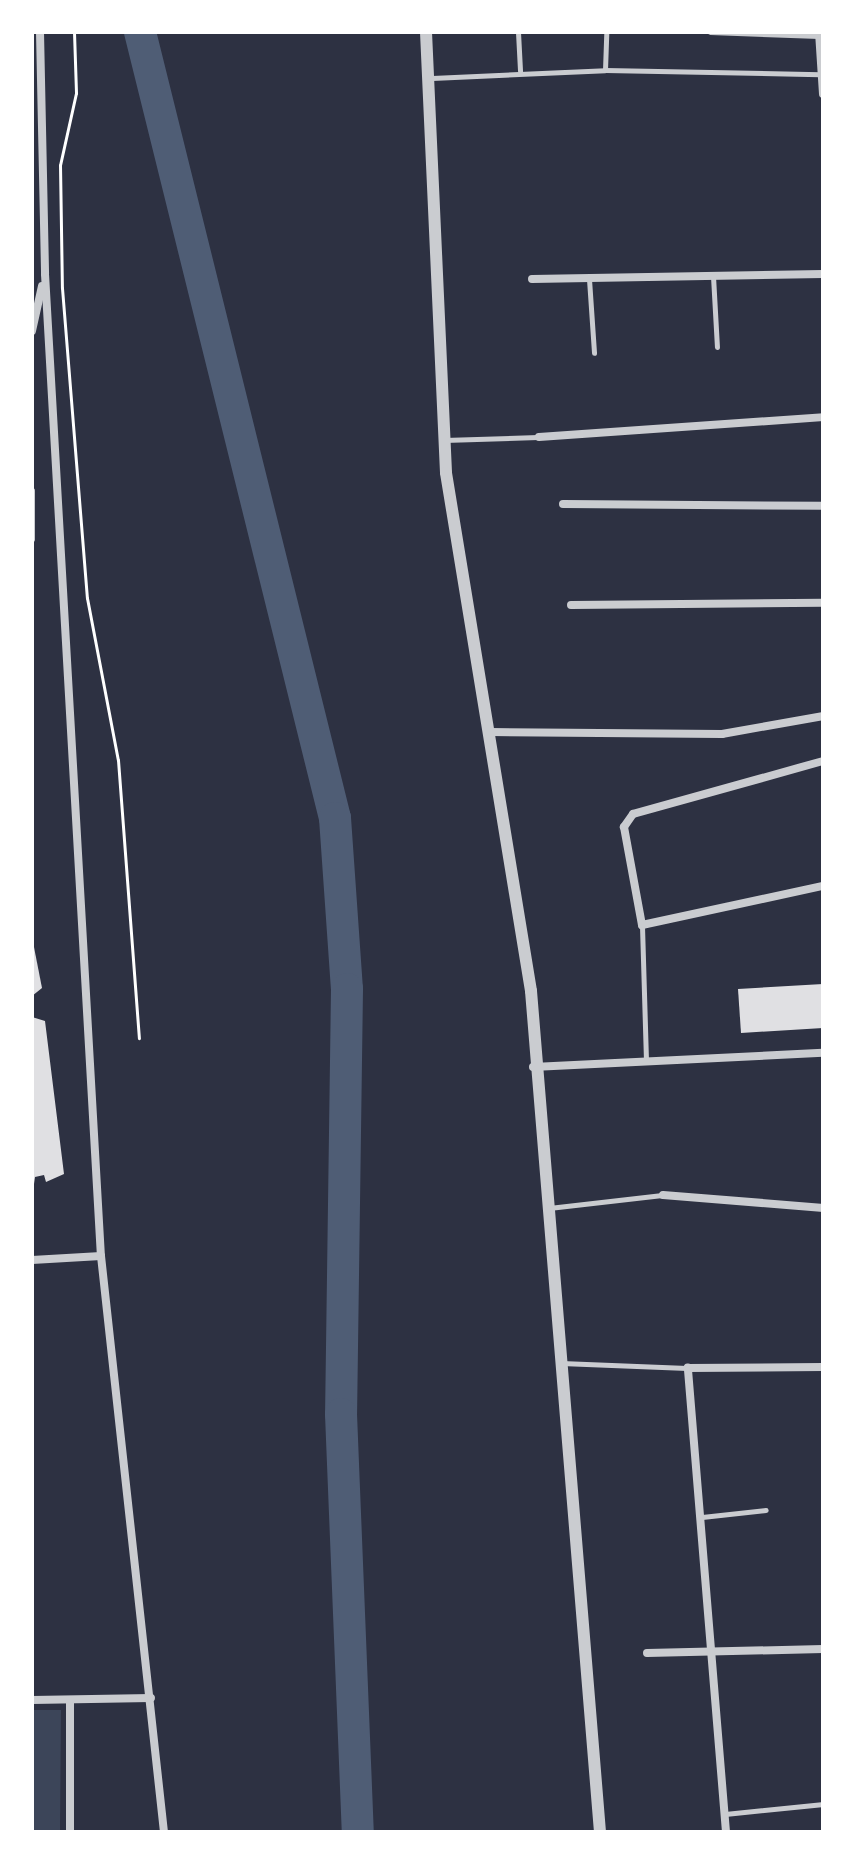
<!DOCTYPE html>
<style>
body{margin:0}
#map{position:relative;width:855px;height:1864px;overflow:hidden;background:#2d3142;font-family:Commissioner,sans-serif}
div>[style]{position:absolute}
.green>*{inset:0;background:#3c4559}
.river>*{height:32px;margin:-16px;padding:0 16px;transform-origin:16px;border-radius:16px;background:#4f5d75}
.building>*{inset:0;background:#e0e0e3}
.path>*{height:3px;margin:-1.5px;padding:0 1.5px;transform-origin:1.5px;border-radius:1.5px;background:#fff}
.service>*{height:5px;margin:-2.5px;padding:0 2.5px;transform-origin:2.5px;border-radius:2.5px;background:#caccd0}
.minor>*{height:8px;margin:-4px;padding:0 4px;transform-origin:4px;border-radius:4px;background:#caccd0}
.tertiary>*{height:12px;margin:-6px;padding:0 6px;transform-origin:6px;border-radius:6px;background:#caccd0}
span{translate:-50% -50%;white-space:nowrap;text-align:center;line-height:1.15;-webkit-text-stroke:7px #fff;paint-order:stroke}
.frame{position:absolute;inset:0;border:34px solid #fff;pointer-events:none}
</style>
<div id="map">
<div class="green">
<i style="clip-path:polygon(32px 1710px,61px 1710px,60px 1832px,32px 1832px)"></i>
</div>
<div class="river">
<i style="left:140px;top:32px;width:810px;rotate:76.07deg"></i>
<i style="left:335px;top:818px;width:171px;rotate:86deg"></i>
<i style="left:347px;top:989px;width:425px;rotate:90.8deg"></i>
<i style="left:341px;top:1414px;width:418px;rotate:87.7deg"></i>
</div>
<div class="building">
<i style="clip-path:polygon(32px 937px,42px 988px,32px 996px)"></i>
<i style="clip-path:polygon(823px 984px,823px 1028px,741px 1033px,738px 989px)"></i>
<i style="clip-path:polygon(32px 1017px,45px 1021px,64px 1174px,46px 1182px,44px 1175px,35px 1177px,34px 1184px)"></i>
</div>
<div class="path">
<i style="left:74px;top:32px;width:61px;rotate:88.1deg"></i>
<i style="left:76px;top:93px;width:74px;rotate:102.5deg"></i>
<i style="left:60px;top:165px;width:123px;rotate:89.1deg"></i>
<i style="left:62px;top:288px;width:311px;rotate:85.4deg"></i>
<i style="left:87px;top:598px;width:165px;rotate:79.2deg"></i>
<i style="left:118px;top:760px;width:279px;rotate:85.7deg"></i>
</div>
<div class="service">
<i style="left:518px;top:32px;width:39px;rotate:87deg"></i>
<i style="left:710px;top:32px;width:109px;rotate:2.1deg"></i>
<i style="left:605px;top:70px;width:38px;rotate:-88deg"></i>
<i style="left:432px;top:78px;width:173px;rotate:-2.6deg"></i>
<i style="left:605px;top:70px;width:215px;rotate:1.1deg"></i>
<i style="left:713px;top:276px;width:71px;rotate:86.8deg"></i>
<i style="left:589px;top:279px;width:74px;rotate:86.1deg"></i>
<i style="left:444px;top:440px;width:94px;rotate:-1.8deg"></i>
<i style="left:32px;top:490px;width:49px;rotate:90deg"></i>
<i style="left:642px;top:926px;width:136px;rotate:88.3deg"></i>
<i style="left:549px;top:1208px;width:114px;rotate:-6.6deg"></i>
<i style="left:561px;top:1363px;width:126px;rotate:2.3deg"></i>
<i style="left:702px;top:1517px;width:64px;rotate:-6.2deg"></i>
<i style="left:725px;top:1814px;width:99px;rotate:-5.8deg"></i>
</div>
<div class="minor">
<i style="left:40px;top:32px;width:242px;rotate:88.8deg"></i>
<i style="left:45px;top:274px;width:984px;rotate:86.74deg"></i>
<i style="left:101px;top:1256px;width:579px;rotate:83.76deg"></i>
<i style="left:819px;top:32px;width:62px;rotate:86.3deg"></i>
<i style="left:532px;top:279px;width:291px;rotate:-1deg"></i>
<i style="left:32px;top:331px;width:46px;rotate:-77.5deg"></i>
<i style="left:539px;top:437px;width:285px;rotate:-4deg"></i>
<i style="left:563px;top:504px;width:260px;rotate:0.4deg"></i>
<i style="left:571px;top:605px;width:252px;rotate:-0.5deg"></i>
<i style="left:491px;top:732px;width:231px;rotate:0.5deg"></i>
<i style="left:722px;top:734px;width:103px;rotate:-10.1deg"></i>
<i style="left:823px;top:761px;width:197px;rotate:164.4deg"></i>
<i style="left:633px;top:814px;width:16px;rotate:125deg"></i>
<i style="left:624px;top:827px;width:100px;rotate:79.6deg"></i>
<i style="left:642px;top:925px;width:185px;rotate:-12.2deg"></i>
<i style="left:533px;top:1067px;width:290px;rotate:-2.8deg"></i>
<i style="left:663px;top:1195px;width:161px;rotate:4.6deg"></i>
<i style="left:32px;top:1260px;width:69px;rotate:-3.3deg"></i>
<i style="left:647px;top:1653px;width:176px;rotate:-1.3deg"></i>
<i style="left:32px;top:1700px;width:119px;rotate:-1deg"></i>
<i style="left:70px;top:1701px;width:131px;rotate:90deg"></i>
<i style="left:726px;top:1832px;width:466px;rotate:-94.7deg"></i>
<i style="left:688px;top:1368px;width:135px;rotate:-0.4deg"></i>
</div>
<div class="tertiary">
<i style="left:426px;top:32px;width:441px;rotate:87.4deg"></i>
<i style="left:446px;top:473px;width:525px;rotate:80.68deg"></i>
<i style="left:531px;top:991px;width:844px;rotate:85.31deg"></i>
</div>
<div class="frame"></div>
</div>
